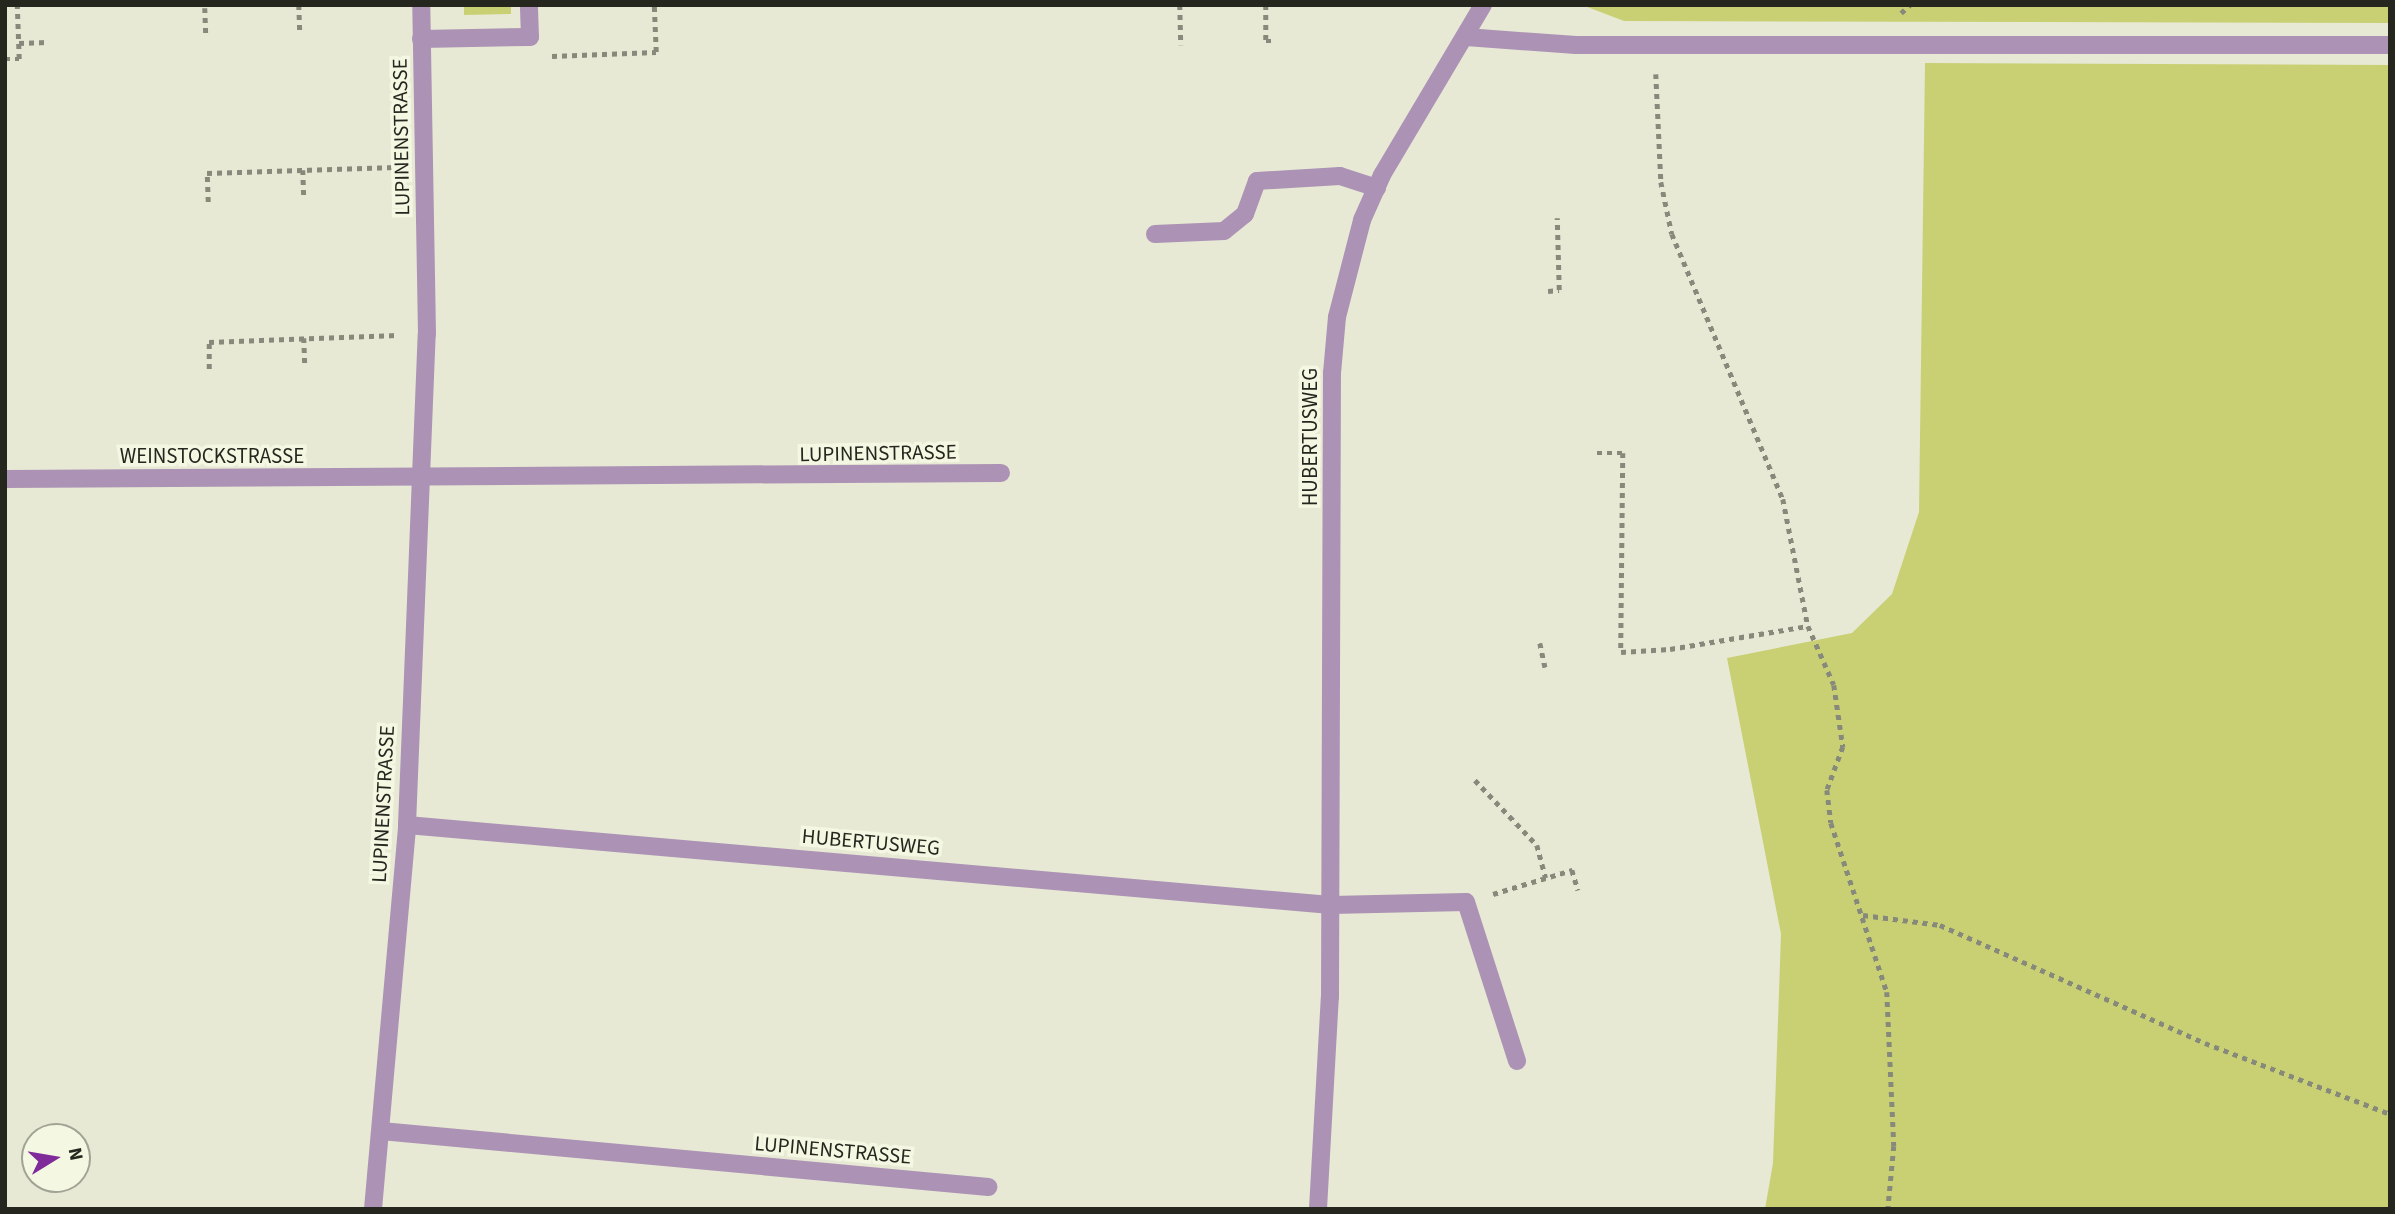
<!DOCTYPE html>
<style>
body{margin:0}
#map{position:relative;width:2395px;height:1214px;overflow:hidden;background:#e7e9d5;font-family:"Source Sans 3",sans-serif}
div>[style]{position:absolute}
.green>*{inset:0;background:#c9d074}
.path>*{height:4.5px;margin-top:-2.25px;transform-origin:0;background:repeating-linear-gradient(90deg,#87897b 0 5px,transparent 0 10px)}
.minor>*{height:18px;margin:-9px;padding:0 9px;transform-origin:9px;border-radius:9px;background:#ac92b5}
span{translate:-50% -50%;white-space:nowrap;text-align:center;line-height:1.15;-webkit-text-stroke:7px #f4f7e2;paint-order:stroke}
.street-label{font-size:21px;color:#25261e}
.frame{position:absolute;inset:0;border:7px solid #25261e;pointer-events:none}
.north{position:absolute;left:21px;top:1123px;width:70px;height:70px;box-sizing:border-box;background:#f4f7e2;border:2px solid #a1a394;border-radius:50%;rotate:79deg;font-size:19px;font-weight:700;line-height:28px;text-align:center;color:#25261e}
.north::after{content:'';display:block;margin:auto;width:24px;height:32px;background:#802b9a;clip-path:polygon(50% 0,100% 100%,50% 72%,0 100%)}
</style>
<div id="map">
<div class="green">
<i style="clip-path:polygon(464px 5px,511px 5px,511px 14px,464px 15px)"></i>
<i style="clip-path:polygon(1582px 5px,2390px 5px,2390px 23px,1624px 21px)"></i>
<i style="clip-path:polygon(1925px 63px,2390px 65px,2390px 1209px,1765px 1209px,1773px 1163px,1781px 934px,1727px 658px,1852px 633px,1892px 594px,1919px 512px)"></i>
</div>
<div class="path">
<i style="left:196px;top:5px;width:100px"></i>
<i style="left:299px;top:5px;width:27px;rotate:88deg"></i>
<i style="left:1180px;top:5px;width:40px;rotate:88.6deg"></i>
<i style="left:1266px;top:5px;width:36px;rotate:90deg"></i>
<i style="left:1266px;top:41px;width:10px"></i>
<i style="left:205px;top:8px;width:26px;rotate:88deg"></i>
<i style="left:1901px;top:13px;width:12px;rotate:-42deg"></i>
<i style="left:19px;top:43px;width:29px;rotate:-2deg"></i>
<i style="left:552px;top:56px;width:104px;rotate:-2.2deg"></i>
<i style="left:656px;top:52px;width:47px;rotate:-92.4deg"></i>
<i style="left:5px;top:59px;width:14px"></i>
<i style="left:19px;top:59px;width:54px;rotate:-92.1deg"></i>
<i style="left:1656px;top:74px;width:108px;rotate:87.3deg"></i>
<i style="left:1661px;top:182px;width:53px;rotate:78.1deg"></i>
<i style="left:1672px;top:234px;width:287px;rotate:67.3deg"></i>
<i style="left:1783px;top:499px;width:129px;rotate:78.9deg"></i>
<i style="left:1808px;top:626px;width:64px;rotate:66.2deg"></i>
<i style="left:1834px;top:685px;width:63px;rotate:81.7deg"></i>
<i style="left:1843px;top:747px;width:46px;rotate:110.4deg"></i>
<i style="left:1827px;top:790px;width:33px;rotate:83deg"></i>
<i style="left:1831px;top:823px;width:178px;rotate:71.7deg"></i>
<i style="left:1887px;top:992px;width:154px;rotate:87.4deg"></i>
<i style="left:1894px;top:1146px;width:63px;rotate:95.4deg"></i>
<i style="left:303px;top:170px;width:29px;rotate:88deg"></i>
<i style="left:208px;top:202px;width:29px;rotate:-92deg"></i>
<i style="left:207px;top:173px;width:189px;rotate:-1.8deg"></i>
<i style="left:1548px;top:291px;width:11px;rotate:-5deg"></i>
<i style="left:1559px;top:290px;width:72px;rotate:-91.6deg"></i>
<i style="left:304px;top:338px;width:28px;rotate:88deg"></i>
<i style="left:209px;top:369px;width:27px;rotate:-90deg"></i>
<i style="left:209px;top:342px;width:189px;rotate:-2.1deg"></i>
<i style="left:1597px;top:453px;width:26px"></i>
<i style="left:1623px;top:453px;width:199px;rotate:90.6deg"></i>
<i style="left:1621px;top:652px;width:49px;rotate:-3.5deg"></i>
<i style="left:1670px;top:649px;width:140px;rotate:-9.5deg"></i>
<i style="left:1540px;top:643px;width:25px;rotate:78deg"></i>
<i style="left:1475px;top:780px;width:90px;rotate:46.4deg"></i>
<i style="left:1537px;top:845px;width:34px;rotate:75deg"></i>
<i style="left:1493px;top:894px;width:83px;rotate:-16.9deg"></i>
<i style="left:1572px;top:870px;width:21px;rotate:73deg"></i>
<i style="left:1863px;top:915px;width:78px;rotate:7.4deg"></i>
<i style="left:1940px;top:925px;width:290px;rotate:24deg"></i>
<i style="left:2205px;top:1043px;width:198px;rotate:21deg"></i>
</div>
<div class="minor">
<i style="left:1466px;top:37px;width:110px;rotate:4.2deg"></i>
<i style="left:1576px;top:45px;width:814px"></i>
<i style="left:421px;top:39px;width:109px;rotate:-1.1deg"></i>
<i style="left:530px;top:37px;width:32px;rotate:-92deg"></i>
<i style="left:1155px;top:234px;width:69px;rotate:-2.5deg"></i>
<i style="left:1224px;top:231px;width:27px;rotate:-39deg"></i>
<i style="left:1245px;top:214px;width:35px;rotate:-70deg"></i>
<i style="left:1257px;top:181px;width:83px;rotate:-3.4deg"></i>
<i style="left:1340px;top:176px;width:39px;rotate:18deg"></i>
<i style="left:5px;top:479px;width:996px;rotate:-0.35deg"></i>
<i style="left:407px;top:825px;width:927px;rotate:4.95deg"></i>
<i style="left:1331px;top:905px;width:135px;rotate:-1.3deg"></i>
<i style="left:1466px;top:902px;width:167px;rotate:72.2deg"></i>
<i style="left:381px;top:1131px;width:610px;rotate:5.27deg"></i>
<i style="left:373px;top:1209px;width:386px;rotate:-84.9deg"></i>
<i style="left:407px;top:825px;width:491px;rotate:-87.7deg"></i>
<i style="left:427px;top:334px;width:329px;rotate:-91deg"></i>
<i style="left:1318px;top:1209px;width:212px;rotate:-86.8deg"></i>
<i style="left:1330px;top:997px;width:624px;rotate:-89.82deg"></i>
<i style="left:1332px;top:373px;width:56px;rotate:-84.9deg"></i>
<i style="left:1337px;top:317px;width:100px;rotate:-75.5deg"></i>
<i style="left:1362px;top:220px;width:49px;rotate:-66deg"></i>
<i style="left:1382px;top:175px;width:198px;rotate:-59.3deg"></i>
</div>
<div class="street-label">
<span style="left:401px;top:137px;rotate:-91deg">LUPINENSTRASSE</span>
<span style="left:1310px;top:437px;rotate:-90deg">HUBERTUSWEG</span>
<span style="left:878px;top:453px;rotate:-1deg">LUPINENSTRASSE</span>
<span style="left:212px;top:456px">WEINSTOCKSTRASSE</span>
<span style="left:383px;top:804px;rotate:-87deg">LUPINENSTRASSE</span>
<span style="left:871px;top:842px;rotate:5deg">HUBERTUSWEG</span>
<span style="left:833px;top:1150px;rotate:5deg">LUPINENSTRASSE</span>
</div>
<div class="frame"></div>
<div class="north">N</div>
</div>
